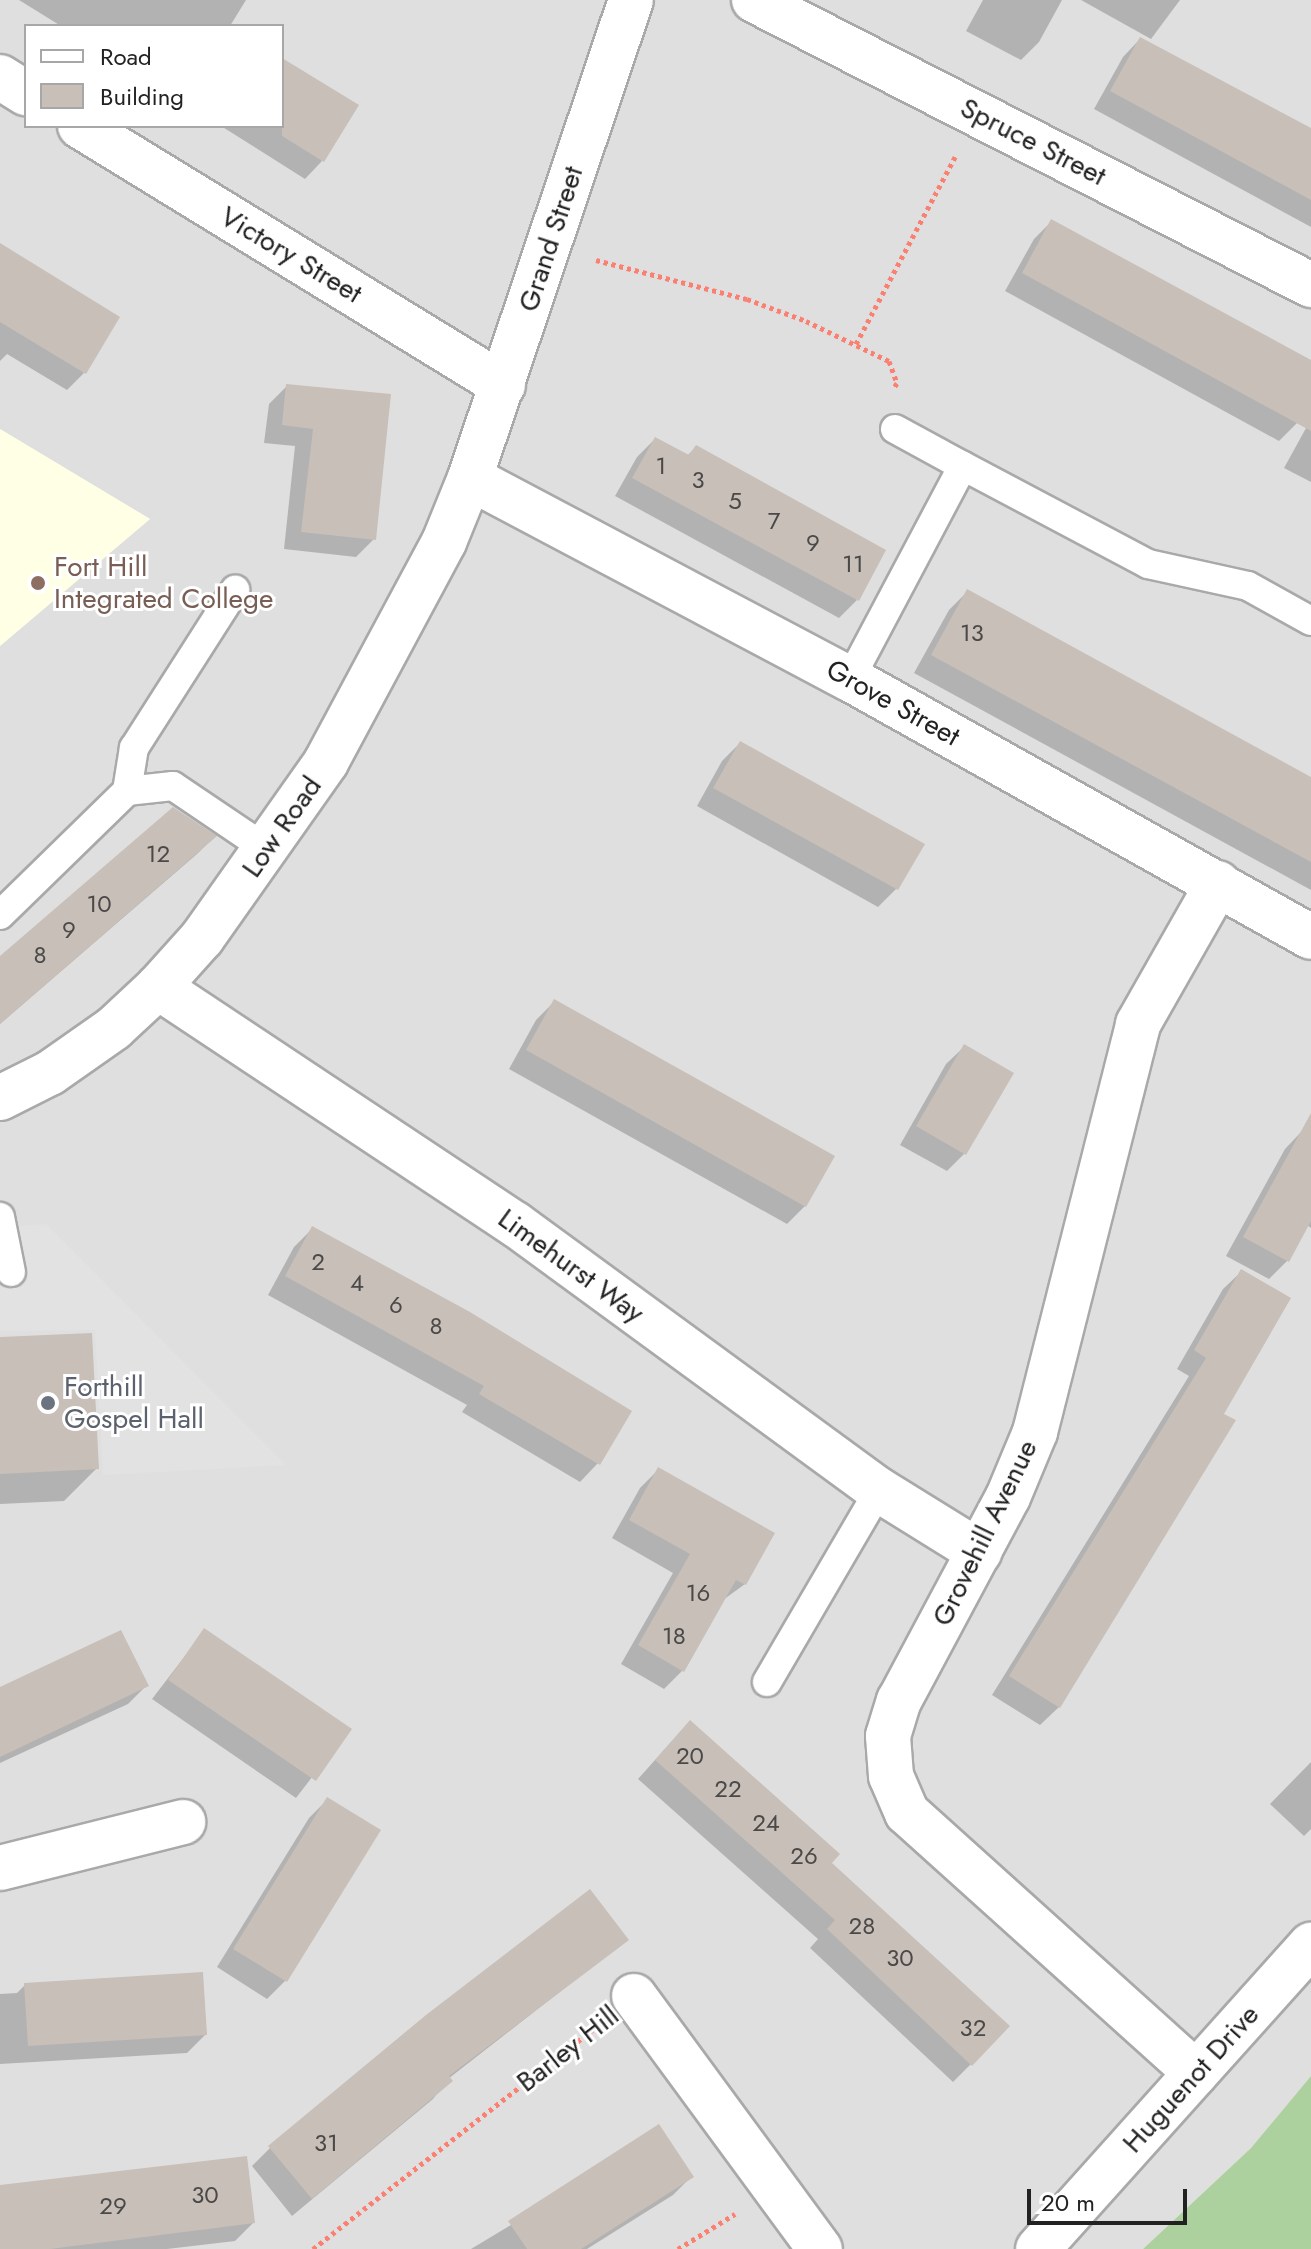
<!DOCTYPE html>
<style>
body{margin:0}
#map{position:relative;width:1311px;height:2249px;overflow:hidden;background:#f2efe9;font-family:Jost,sans-serif}
div>[style]{position:absolute}
.residential>*{inset:0;background:#e0dfdf}
.education>*{inset:0;background:#ffffe5}
.forest>*{inset:0;background:#add19e}
.parking>*{inset:0;background:#e2e2e2}
.shadow>*{inset:0;background:#0003}
.building>*{inset:0;background:#c7bfb8}
.path>*{height:5px;margin-top:-2.5px;transform-origin:0;background:repeating-linear-gradient(90deg,#fa8072 0 4px,transparent 0 8px)}
.roads{filter:drop-shadow(2px 0 #a9a9a9) drop-shadow(-2px 0 #a9a9a9) drop-shadow(0 2px #a9a9a9) drop-shadow(0 -2px #a9a9a9)}
.lane>*{height:28px;margin:-14px;padding:0 14px;transform-origin:14px;border-radius:14px;background:#fff}
.street>*{height:44px;margin:-22px;padding:0 22px;transform-origin:22px;border-radius:22px;background:#fff}
.dots>*{width:22px;height:22px;translate:-50% -50%;box-sizing:border-box;border:4px solid #fff;border-radius:50%}
span{translate:-50% -50%;white-space:nowrap;text-align:center;line-height:1.15;-webkit-text-stroke:6px #fff;paint-order:stroke}
.number-label{font-size:24px;color:#4b4948}
.number-label span{-webkit-text-stroke-width:0}
.street-label{font-size:28px;color:#222}
.education-label{font-size:28px;color:#785e54}
.left{translate:0 -50%;text-align:left}
.worship-label{font-size:28px;color:#5b616d}
.legend{position:absolute;left:24px;top:24px;width:260px;height:104px;box-sizing:border-box;background:#fff;border:2px solid #a7a7a7;margin:0;padding:10px 14px;list-style:none;font-size:24px;color:#222}
.legend li{display:flex;align-items:center;gap:16px;height:40px}
.legend b{width:40px;border:2px solid #a7a7a7}
.scale{position:absolute;left:1027px;top:2189px;width:160px;height:36px;box-sizing:border-box;border:4px solid #222;border-top:0;padding-left:10px;font-size:24px;line-height:28px;white-space:nowrap;color:#222;-webkit-text-stroke:6px #fff;paint-order:stroke}
</style>
<div id="map">
<div class="residential">
<i style="clip-path:polygon(evenodd,0 0,1311px 0,1311px 2076px,1251px 2148px,1143px 2249px,0 2249px,0 646px,150px 519px,0 429px,0 0,26px 26px,282px 26px,282px 126px,26px 126px,26px 26px)"></i>
</div>
<div class="education">
<i style="clip-path:polygon(0 429px,150px 519px,0 646px)"></i>
</div>
<div class="forest">
<i style="clip-path:polygon(1311px 2076px,1311px 2249px,1143px 2249px,1251px 2148px)"></i>
</div>
<div class="parking">
<i style="clip-path:polygon(46px 1224px,286px 1465px,103px 1475px,95px 1330px,0 1331px,0 1227px)"></i>
</div>
<div class="shadow">
<i style="clip-path:polygon(19px 0,246px 0,230px 26px,61px 26px)"></i>
<i style="clip-path:polygon(983px 0,1062px 0,1039px 42px,1021px 60px,966px 31px)"></i>
<i style="clip-path:polygon(1081px 0,1180px 0,1151px 39px)"></i>
<i style="clip-path:polygon(1140px 39px,1311px 131px,1311px 227px,1094px 109px,1123px 57px)"></i>
<i style="clip-path:polygon(282px 60px,322px 161px,305px 179px,221px 126px,282px 126px)"></i>
<i style="clip-path:polygon(1052px 221px,1311px 362px,1311px 398px,1297px 423px,1279px 441px,1005px 291px,1034px 239px)"></i>
<i style="clip-path:polygon(0 246px,84px 373px,67px 390px,7px 354px,0 361px)"></i>
<i style="clip-path:polygon(287px 386px,389px 396px,374px 539px,356px 557px,284px 549px,295px 446px,264px 443px,269px 404px)"></i>
<i style="clip-path:polygon(1311px 419px,1311px 482px,1284px 468px)"></i>
<i style="clip-path:polygon(655px 439px,687px 456px,696px 447px,857px 600px,839px 618px,615px 496px,637px 457px)"></i>
<i style="clip-path:polygon(967px 592px,1311px 779px,1311px 890px,914px 673px,949px 610px)"></i>
<i style="clip-path:polygon(740px 743px,922px 844px,896px 889px,878px 907px,697px 806px,722px 761px)"></i>
<i style="clip-path:polygon(214px 837px,197px 854px,0 1024px,0 959px)"></i>
<i style="clip-path:polygon(554px 1002px,805px 1206px,787px 1224px,509px 1069px,536px 1020px)"></i>
<i style="clip-path:polygon(965px 1046px,965px 1153px,947px 1171px,900px 1145px,946px 1064px)"></i>
<i style="clip-path:polygon(1303px 1130px,1311px 1135px,1311px 1228px,1307px 1225px,1287px 1261px,1269px 1279px,1226px 1256px,1285px 1149px)"></i>
<i style="clip-path:polygon(312px 1229px,598px 1463px,580px 1482px,462px 1412px,467px 1405px,268px 1295px,294px 1247px)"></i>
<i style="clip-path:polygon(1242px 1271px,1221px 1414px,1233px 1421px,1059px 1707px,1040px 1725px,992px 1695px,1189px 1376px,1177px 1369px,1223px 1289px)"></i>
<i style="clip-path:polygon(0 1339px,97px 1468px,64px 1501px,0 1504px)"></i>
<i style="clip-path:polygon(658px 1470px,745px 1584px,723px 1600px,682px 1671px,664px 1689px,621px 1664px,673px 1573px,612px 1538px,640px 1488px)"></i>
<i style="clip-path:polygon(205px 1630px,349px 1729px,296px 1798px,152px 1699px)"></i>
<i style="clip-path:polygon(146px 1686px,128px 1704px,0 1763px,0 1687px)"></i>
<i style="clip-path:polygon(672px 1741px,829px 1863px,971px 2064px,953px 2082px,810px 1948px,818px 1939px,638px 1779px)"></i>
<i style="clip-path:polygon(1311px 1762px,1311px 1829px,1304px 1836px,1270px 1804px)"></i>
<i style="clip-path:polygon(327px 1800px,378px 1830px,285px 1981px,267px 1999px,217px 1967px,309px 1818px)"></i>
<i style="clip-path:polygon(626px 1940px,448px 2079px,433px 2099px,292px 2216px,252px 2166px,270px 2148px)"></i>
<i style="clip-path:polygon(25px 1985px,205px 2035px,187px 2053px,0 2064px,0 1994px,17px 1993px)"></i>
<i style="clip-path:polygon(691px 2177px,673px 2195px,587px 2249px,471px 2249px,511px 2225px)"></i>
<i style="clip-path:polygon(0 2188px,253px 2223px,235px 2241px,167px 2249px,0 2249px)"></i>
</div>
<div class="building">
<i style="clip-path:polygon(1140px 37px,1311px 128px,1311px 200px,1110px 91px)"></i>
<i style="clip-path:polygon(282px 58px,359px 105px,324px 162px,282px 136px)"></i>
<i style="clip-path:polygon(1051px 219px,1311px 360px,1311px 431px,1022px 273px)"></i>
<i style="clip-path:polygon(0 243px,120px 317px,86px 374px,0 322px)"></i>
<i style="clip-path:polygon(286px 384px,391px 394px,376px 540px,301px 532px,313px 429px,282px 425px)"></i>
<i style="clip-path:polygon(655px 437px,689px 455px,696px 445px,886px 550px,859px 601px,632px 478px)"></i>
<i style="clip-path:polygon(967px 589px,1311px 777px,1311px 862px,931px 655px)"></i>
<i style="clip-path:polygon(740px 741px,925px 844px,898px 890px,713px 788px)"></i>
<i style="clip-path:polygon(173px 807px,217px 836px,0 1024px,0 956px)"></i>
<i style="clip-path:polygon(554px 999px,835px 1156px,806px 1207px,526px 1050px)"></i>
<i style="clip-path:polygon(964px 1044px,1014px 1073px,966px 1155px,916px 1126px)"></i>
<i style="clip-path:polygon(1311px 1113px,1311px 1221px,1289px 1262px,1243px 1237px)"></i>
<i style="clip-path:polygon(312px 1226px,470px 1312px,632px 1411px,600px 1465px,479px 1394px,484px 1386px,285px 1276px)"></i>
<i style="clip-path:polygon(1241px 1269px,1291px 1298px,1224px 1414px,1236px 1420px,1060px 1708px,1009px 1676px,1206px 1358px,1194px 1350px)"></i>
<i style="clip-path:polygon(92px 1333px,99px 1469px,0 1474px,0 1337px)"></i>
<i style="clip-path:polygon(658px 1467px,775px 1533px,746px 1585px,736px 1580px,684px 1672px,638px 1645px,690px 1554px,629px 1520px)"></i>
<i style="clip-path:polygon(204px 1628px,352px 1729px,316px 1781px,168px 1680px)"></i>
<i style="clip-path:polygon(121px 1630px,149px 1686px,0 1757px,0 1687px)"></i>
<i style="clip-path:polygon(690px 1720px,840px 1854px,832px 1863px,1010px 2026px,972px 2066px,827px 1929px,835px 1920px,655px 1760px)"></i>
<i style="clip-path:polygon(327px 1797px,381px 1830px,287px 1982px,233px 1949px)"></i>
<i style="clip-path:polygon(590px 1889px,629px 1940px,449px 2076px,453px 2081px,312px 2199px,268px 2146px,426px 2015px)"></i>
<i style="clip-path:polygon(203px 1972px,207px 2035px,28px 2046px,24px 1983px)"></i>
<i style="clip-path:polygon(659px 2124px,694px 2177px,581px 2249px,527px 2249px,508px 2221px)"></i>
<i style="clip-path:polygon(247px 2156px,255px 2223px,50px 2249px,0 2249px,0 2185px)"></i>
</div>
<div class="path">
<i style="left:596px;top:260px;width:156px;rotate:14.5deg"></i>
<i style="left:747px;top:299px;width:63px;rotate:20.4deg"></i>
<i style="left:806px;top:321px;width:92px;rotate:25.7deg"></i>
<i style="left:889px;top:361px;width:23px;rotate:70deg"></i>
<i style="left:897px;top:383px;width:7px;rotate:124deg"></i>
<i style="left:856px;top:344px;width:212px;rotate:-62.1deg"></i>
<i style="left:313px;top:2249px;width:360px;rotate:-38.1deg"></i>
<i style="left:678px;top:2249px;width:67px;rotate:-31.6deg"></i>
</div>
<div class="roads">
<div class="lane">
<i style="left:895px;top:429px;width:77px;rotate:28.6deg"></i>
<i style="left:850px;top:679px;width:241px;rotate:-62.1deg"></i>
<i style="left:963px;top:466px;width:209px;rotate:27.9deg"></i>
<i style="left:1148px;top:564px;width:102px;rotate:12.4deg"></i>
<i style="left:1248px;top:586px;width:72px;rotate:29.1deg"></i>
<i style="left:127px;top:791px;width:46px;rotate:-6.2deg"></i>
<i style="left:173px;top:786px;width:115px;rotate:34deg"></i>
<i style="left:0;top:915px;width:177px;rotate:-44.3deg"></i>
<i style="left:127px;top:791px;width:44px;rotate:-80.8deg"></i>
<i style="left:134px;top:748px;width:188px;rotate:-57.4deg"></i>
<i style="left:0;top:1217px;width:56px;rotate:78.7deg"></i>
<i style="left:767px;top:1682px;width:222px;rotate:-59.7deg"></i>
</div>
<div class="street">
<i style="left:754px;top:0;width:626px;rotate:27.1deg"></i>
<i style="left:0;top:77px;width:31px;rotate:32deg"></i>
<i style="left:80px;top:126px;width:496px;rotate:31.5deg"></i>
<i style="left:470px;top:478px;width:430px;rotate:27.9deg"></i>
<i style="left:850px;top:679px;width:528px;rotate:29.23deg"></i>
<i style="left:158px;top:987px;width:429px;rotate:33.6deg"></i>
<i style="left:515px;top:1224px;width:451px;rotate:36.2deg"></i>
<i style="left:879px;top:1490px;width:118px;rotate:31.8deg"></i>
<i style="left:0;top:1098px;width:56px;rotate:-26.6deg"></i>
<i style="left:50px;top:1073px;width:78px;rotate:-35.1deg"></i>
<i style="left:114px;top:1028px;width:60px;rotate:-43deg"></i>
<i style="left:158px;top:987px;width:66px;rotate:-48.1deg"></i>
<i style="left:202px;top:938px;width:215px;rotate:-54.8deg"></i>
<i style="left:326px;top:762px;width:250px;rotate:-61.8deg"></i>
<i style="left:444px;top:542px;width:69px;rotate:-67.9deg"></i>
<i style="left:470px;top:478px;width:504px;rotate:-71.39deg"></i>
<i style="left:0;top:1868px;width:189px;rotate:-14.1deg"></i>
<i style="left:634px;top:1996px;width:314px;rotate:53.7deg"></i>
<i style="left:1196px;top:2073px;width:389px;rotate:-138deg"></i>
<i style="left:907px;top:1813px;width:40px;rotate:-113.4deg"></i>
<i style="left:891px;top:1776px;width:40px;rotate:-94.3deg"></i>
<i style="left:888px;top:1736px;width:37px;rotate:-73deg"></i>
<i style="left:899px;top:1701px;width:231px;rotate:-61.9deg"></i>
<i style="left:1008px;top:1497px;width:70px;rotate:-67.4deg"></i>
<i style="left:1035px;top:1432px;width:421px;rotate:-75.8deg"></i>
<i style="left:1138px;top:1024px;width:162px;rotate:-60.4deg"></i>
<i style="left:1038px;top:2249px;width:409px;rotate:-48.1deg"></i>
</div>
</div>
<div class="dots">
<i style="left:38px;top:583px;background:#8d6e63"></i>
<i style="left:48px;top:1403px;background:#6b7280"></i>
</div>
<div class="number-label">
<span style="left:661px;top:466px">1</span>
<span style="left:698px;top:480px">3</span>
<span style="left:735px;top:501px">5</span>
<span style="left:774px;top:521px">7</span>
<span style="left:813px;top:543px">9</span>
<span style="left:853px;top:564px">11</span>
<span style="left:972px;top:633px">13</span>
<span style="left:158px;top:854px">12</span>
<span style="left:99px;top:904px">10</span>
<span style="left:69px;top:930px">9</span>
<span style="left:40px;top:955px">8</span>
<span style="left:318px;top:1262px">2</span>
<span style="left:357px;top:1283px">4</span>
<span style="left:396px;top:1305px">6</span>
<span style="left:436px;top:1326px">8</span>
<span style="left:698px;top:1593px">16</span>
<span style="left:674px;top:1636px">18</span>
<span style="left:690px;top:1756px">20</span>
<span style="left:728px;top:1789px">22</span>
<span style="left:766px;top:1823px">24</span>
<span style="left:804px;top:1856px">26</span>
<span style="left:862px;top:1926px">28</span>
<span style="left:900px;top:1958px">30</span>
<span style="left:973px;top:2028px">32</span>
<span style="left:326px;top:2143px">31</span>
<span style="left:205px;top:2195px">30</span>
<span style="left:113px;top:2206px">29</span>
</div>
<div class="street-label">
<span style="left:1033px;top:142px;rotate:27deg">Spruce Street</span>
<span style="left:551px;top:239px;rotate:-72deg">Grand Street</span>
<span style="left:291px;top:255px;rotate:31deg">Victory Street</span>
<span style="left:893px;top:703px;rotate:29deg">Grove Street</span>
<span style="left:282px;top:827px;rotate:-55deg">Low Road</span>
<span style="left:571px;top:1266px;rotate:36deg">Limehurst Way</span>
<span style="left:985px;top:1533px;rotate:-64deg">Grovehill Avenue</span>
<span style="left:568px;top:2049px;rotate:-38deg">Barley Hill</span>
<span style="left:1191px;top:2079px;rotate:-48deg">Huguenot Drive</span>
</div>
<div class="education-label">
<span class="left" style="left:54px;top:583px">Fort Hill<br>Integrated College</span>
</div>
<div class="worship-label">
<span class="left" style="left:64px;top:1403px">Forthill<br>Gospel Hall</span>
</div>
<ul class="legend">
<li><b style="height:10px;background:#fff"></b>Road</li>
<li><b style="height:22px;background:#c7bfb8"></b>Building</li>
</ul>
<div class="scale">20 m</div>
</div>
